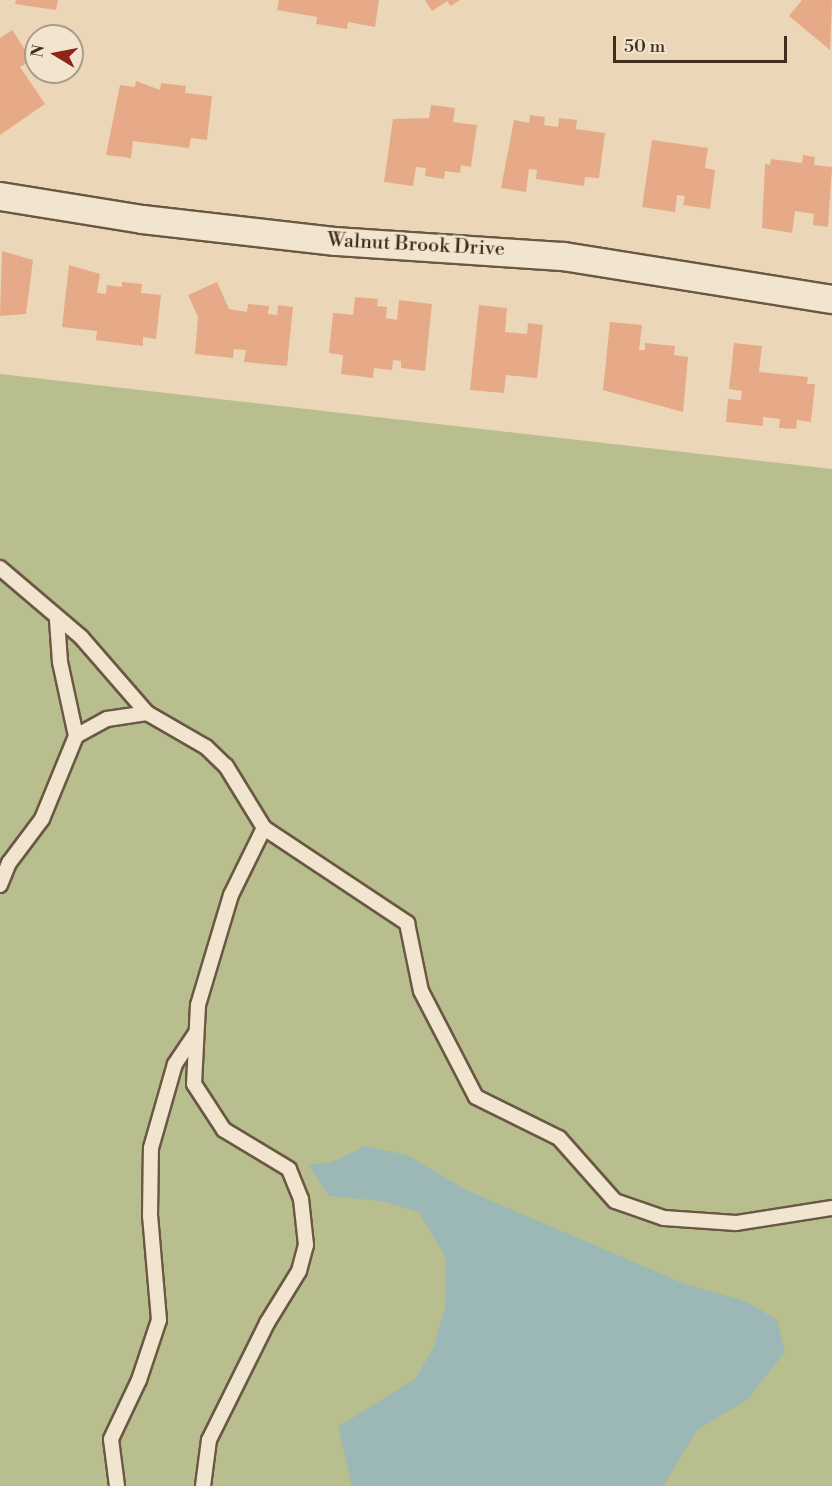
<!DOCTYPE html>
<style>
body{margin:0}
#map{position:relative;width:832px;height:1486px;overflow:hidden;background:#ebd7b7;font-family:"Libre Bodoni",serif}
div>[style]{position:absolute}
.green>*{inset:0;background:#b8be8e}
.water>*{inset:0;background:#9bb8b6}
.building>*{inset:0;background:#e6aa88}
.roads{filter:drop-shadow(2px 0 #6b5843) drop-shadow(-2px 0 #6b5843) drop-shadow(0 2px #6b5843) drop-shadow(0 -2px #6b5843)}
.lane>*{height:14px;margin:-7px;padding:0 7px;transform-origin:7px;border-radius:7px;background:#f2e5d0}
.street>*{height:27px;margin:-13.5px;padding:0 13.5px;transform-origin:13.5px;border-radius:13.5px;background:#f2e5d0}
span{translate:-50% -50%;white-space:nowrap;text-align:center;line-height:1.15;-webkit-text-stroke:4.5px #f2e5d0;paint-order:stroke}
.street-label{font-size:20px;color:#402d1c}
.north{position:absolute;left:24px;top:24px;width:60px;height:60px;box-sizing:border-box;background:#f2e5d0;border:2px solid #ab9b88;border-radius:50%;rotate:280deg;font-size:16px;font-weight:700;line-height:24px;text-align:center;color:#402d1c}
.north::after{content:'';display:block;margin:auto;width:21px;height:27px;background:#8f2418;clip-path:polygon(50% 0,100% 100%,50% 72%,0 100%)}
.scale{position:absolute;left:613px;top:36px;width:174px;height:27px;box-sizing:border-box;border:3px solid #402d1c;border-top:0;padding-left:8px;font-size:18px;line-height:21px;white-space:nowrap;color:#402d1c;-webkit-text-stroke:4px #f2e5d0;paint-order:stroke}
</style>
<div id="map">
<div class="green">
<i style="clip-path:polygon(0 374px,832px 469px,832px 1486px,0 1486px)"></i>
</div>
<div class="water">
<i style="clip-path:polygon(365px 1146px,407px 1155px,466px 1190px,615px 1254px,682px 1283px,748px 1302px,777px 1320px,785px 1352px,747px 1400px,697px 1430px,663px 1486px,352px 1486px,338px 1427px,415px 1379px,433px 1349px,445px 1307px,445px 1256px,419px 1212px,382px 1201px,329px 1196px,308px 1165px,332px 1162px)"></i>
</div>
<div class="building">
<i style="clip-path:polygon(16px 0,58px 0,56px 10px,15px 4px)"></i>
<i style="clip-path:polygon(279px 0,379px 0,375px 27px,348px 22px,347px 29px,316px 24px,317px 17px,277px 10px)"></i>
<i style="clip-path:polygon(425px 0,460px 0,451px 6px,447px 1px,432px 11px)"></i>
<i style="clip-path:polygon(802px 0,832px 0,830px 50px,789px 16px)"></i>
<i style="clip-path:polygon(12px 30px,32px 60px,20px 67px,45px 104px,0 135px,0 38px)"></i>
<i style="clip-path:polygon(136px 81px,160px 90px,161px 83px,186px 86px,185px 93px,212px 96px,207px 140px,191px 138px,189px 148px,133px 141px,131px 158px,106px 155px,120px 85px,135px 87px)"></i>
<i style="clip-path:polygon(431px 105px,455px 108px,453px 122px,477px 125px,471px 167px,461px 165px,460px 173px,445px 171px,444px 179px,425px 176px,426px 168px,416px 167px,413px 186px,384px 182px,393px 119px,429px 118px)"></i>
<i style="clip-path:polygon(530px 115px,545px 117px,544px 125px,558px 127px,559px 118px,577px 120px,576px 129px,605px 133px,599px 178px,585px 177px,584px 186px,536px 179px,537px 170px,529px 169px,526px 192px,501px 188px,514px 120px,529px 123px)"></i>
<i style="clip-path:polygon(652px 140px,708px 148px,705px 168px,715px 170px,710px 209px,683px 205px,685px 196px,677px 195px,675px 212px,642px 207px)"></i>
<i style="clip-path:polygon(803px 155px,815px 157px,814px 165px,832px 167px,828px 227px,813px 225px,814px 214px,795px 211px,792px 233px,762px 228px,765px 164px,770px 165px,771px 159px,802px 163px)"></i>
<i style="clip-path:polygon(2px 251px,33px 260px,26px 314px,0 316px)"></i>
<i style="clip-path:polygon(69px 265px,100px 274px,97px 293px,106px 294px,107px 285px,122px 287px,122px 282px,142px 284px,141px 293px,161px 295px,156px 339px,143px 337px,143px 346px,96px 340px,97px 331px,62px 327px)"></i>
<i style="clip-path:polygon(217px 282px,229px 309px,247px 312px,248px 304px,269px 306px,268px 314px,277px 315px,278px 305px,293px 307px,287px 366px,244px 362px,246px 350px,234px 349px,233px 358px,195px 354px,198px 317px,188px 295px)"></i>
<i style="clip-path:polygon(355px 297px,378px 299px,377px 306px,387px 307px,386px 318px,397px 320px,399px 300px,432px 304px,425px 371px,401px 368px,401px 361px,393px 360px,392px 370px,374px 368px,373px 378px,341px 374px,343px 355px,329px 353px,333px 313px,353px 315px)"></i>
<i style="clip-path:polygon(479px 305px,507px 308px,505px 332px,527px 334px,528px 323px,543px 325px,537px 378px,506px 375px,504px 393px,470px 390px)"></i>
<i style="clip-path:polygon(610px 322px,642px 325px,639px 350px,645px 350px,645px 343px,675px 346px,674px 355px,688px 357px,683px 412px,603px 390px)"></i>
<i style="clip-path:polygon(734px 343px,762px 346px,759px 372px,808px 377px,807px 384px,815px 384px,811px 422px,797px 420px,796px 429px,779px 428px,780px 419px,763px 417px,763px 426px,726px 422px,728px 399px,741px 400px,742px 391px,729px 389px)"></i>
</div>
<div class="roads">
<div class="lane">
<i style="left:0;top:568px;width:106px;rotate:40.4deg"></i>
<i style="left:81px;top:637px;width:101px;rotate:49deg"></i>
<i style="left:147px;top:713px;width:68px;rotate:30deg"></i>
<i style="left:206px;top:747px;width:28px;rotate:44deg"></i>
<i style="left:226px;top:766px;width:73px;rotate:58.5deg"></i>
<i style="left:264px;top:828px;width:172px;rotate:33.6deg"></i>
<i style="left:407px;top:923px;width:69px;rotate:78.4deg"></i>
<i style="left:421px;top:991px;width:119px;rotate:62.6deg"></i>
<i style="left:476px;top:1097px;width:93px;rotate:26.3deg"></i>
<i style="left:559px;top:1138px;width:84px;rotate:48.4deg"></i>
<i style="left:615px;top:1201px;width:52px;rotate:19.1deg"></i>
<i style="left:664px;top:1218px;width:72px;rotate:4deg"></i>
<i style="left:736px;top:1223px;width:97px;rotate:-8.9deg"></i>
<i style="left:76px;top:736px;width:35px;rotate:-29deg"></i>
<i style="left:107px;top:719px;width:40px;rotate:-8.5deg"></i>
<i style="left:0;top:885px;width:24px;rotate:-68deg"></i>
<i style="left:9px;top:863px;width:55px;rotate:-53.1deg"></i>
<i style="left:42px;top:819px;width:90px;rotate:-67.7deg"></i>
<i style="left:76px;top:736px;width:76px;rotate:-102.2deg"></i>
<i style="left:60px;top:662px;width:42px;rotate:-94.1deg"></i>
<i style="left:117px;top:1486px;width:47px;rotate:-97.3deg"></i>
<i style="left:111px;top:1439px;width:65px;rotate:-64.6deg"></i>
<i style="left:139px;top:1380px;width:63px;rotate:-71.6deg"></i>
<i style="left:159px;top:1320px;width:104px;rotate:-94.9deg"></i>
<i style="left:150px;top:1216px;width:68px;rotate:-89.2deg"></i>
<i style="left:151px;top:1148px;width:87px;rotate:-74.1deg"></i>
<i style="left:175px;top:1064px;width:36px;rotate:-56deg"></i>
<i style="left:203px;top:1486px;width:46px;rotate:-82.6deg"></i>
<i style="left:209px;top:1440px;width:131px;rotate:-63.6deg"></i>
<i style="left:267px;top:1323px;width:61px;rotate:-58.4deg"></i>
<i style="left:299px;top:1271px;width:27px;rotate:-75deg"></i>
<i style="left:306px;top:1245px;width:46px;rotate:-96.2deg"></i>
<i style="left:301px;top:1199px;width:32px;rotate:-112deg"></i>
<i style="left:289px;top:1169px;width:76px;rotate:-149deg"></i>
<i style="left:224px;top:1130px;width:55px;rotate:-123.1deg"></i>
<i style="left:194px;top:1084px;width:79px;rotate:-87.1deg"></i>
<i style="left:198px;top:1005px;width:115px;rotate:-73.3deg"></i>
<i style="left:231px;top:895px;width:75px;rotate:-63.8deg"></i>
</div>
<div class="street">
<i style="left:0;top:196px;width:144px;rotate:9.2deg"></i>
<i style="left:142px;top:219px;width:195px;rotate:6.5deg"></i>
<i style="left:336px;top:241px;width:227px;rotate:3.8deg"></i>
<i style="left:563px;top:256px;width:272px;rotate:9.1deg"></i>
</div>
</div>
<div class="street-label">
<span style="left:416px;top:245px;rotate:3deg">Walnut Brook Drive</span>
</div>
<div class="north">N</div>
<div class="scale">50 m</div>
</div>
